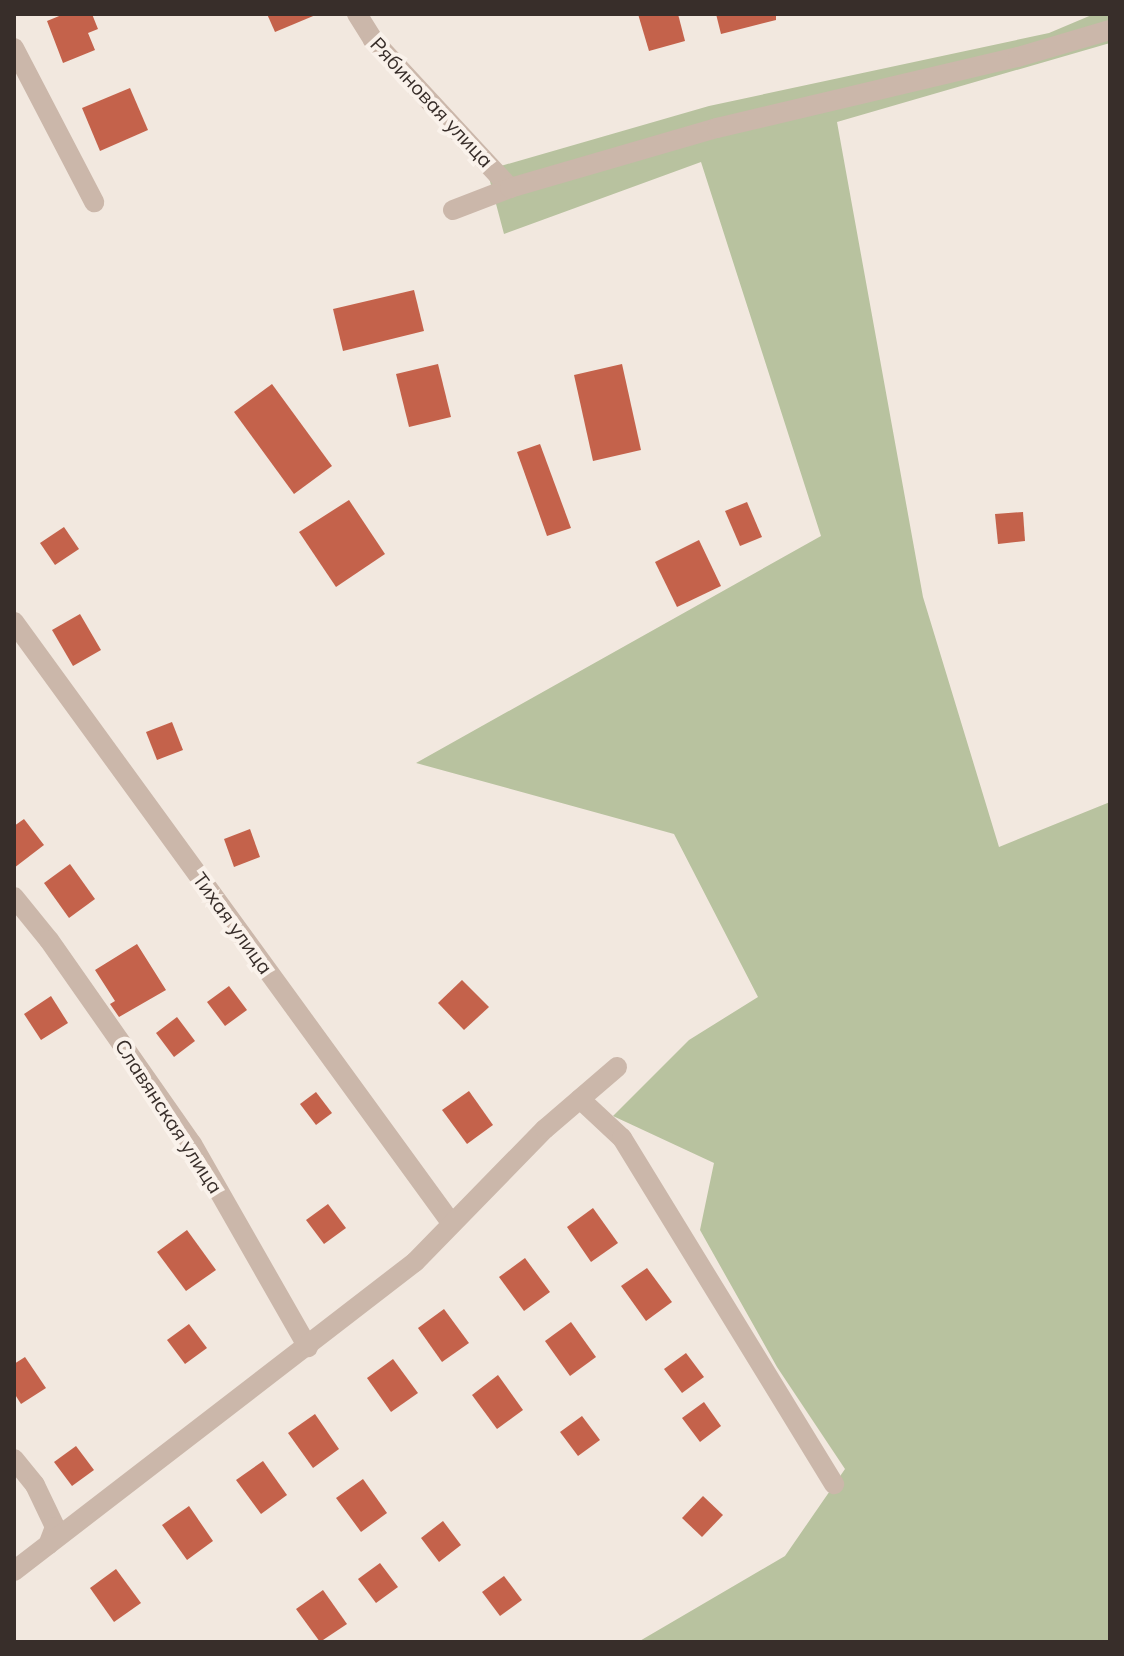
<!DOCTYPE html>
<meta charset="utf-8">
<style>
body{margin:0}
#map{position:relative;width:1124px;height:1656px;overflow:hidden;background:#f2e8df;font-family:Mulish,sans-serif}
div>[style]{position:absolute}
.green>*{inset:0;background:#b8c29f}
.building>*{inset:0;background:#c4624b}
.minor>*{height:20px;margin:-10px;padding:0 10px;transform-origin:10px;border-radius:10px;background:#cbb7aa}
span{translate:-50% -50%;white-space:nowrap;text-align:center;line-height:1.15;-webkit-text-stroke:8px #faf2eb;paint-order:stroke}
.street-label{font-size:20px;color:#382e2a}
.frame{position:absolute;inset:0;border:16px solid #382e2a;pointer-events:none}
</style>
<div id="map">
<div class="green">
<i style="clip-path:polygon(1094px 14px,1110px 14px,1110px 43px,837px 122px,923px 597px,999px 847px,1110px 802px,1110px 1642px,638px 1642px,785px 1556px,845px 1469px,777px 1367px,700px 1230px,714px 1163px,613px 1116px,689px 1040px,758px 997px,674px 834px,416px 763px,821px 536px,701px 162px,504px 234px,487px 170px,709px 106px,1049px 33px)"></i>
</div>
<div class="building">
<i style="clip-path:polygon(64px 14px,92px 14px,98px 29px,88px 33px,95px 50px,63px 63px,47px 21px)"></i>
<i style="clip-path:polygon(267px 14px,318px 14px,275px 32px)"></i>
<i style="clip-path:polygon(638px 14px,678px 14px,685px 41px,649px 51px)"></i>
<i style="clip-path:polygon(716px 14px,776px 14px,776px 20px,721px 34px)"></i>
<i style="clip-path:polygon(130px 88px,148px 130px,100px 151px,82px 108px)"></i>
<i style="clip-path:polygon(414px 290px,424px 331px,343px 351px,333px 309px)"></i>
<i style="clip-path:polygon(438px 364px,451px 417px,409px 427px,396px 374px)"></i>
<i style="clip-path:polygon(622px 364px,641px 450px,593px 461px,574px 375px)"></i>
<i style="clip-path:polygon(272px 384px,332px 466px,294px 494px,234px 412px)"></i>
<i style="clip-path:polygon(540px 444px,571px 528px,547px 536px,517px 452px)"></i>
<i style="clip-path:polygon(349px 500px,385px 554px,336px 587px,299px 532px)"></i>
<i style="clip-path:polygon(747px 502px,762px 537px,740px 546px,725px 511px)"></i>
<i style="clip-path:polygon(1023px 512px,1025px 541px,998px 544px,995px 514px)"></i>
<i style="clip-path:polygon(64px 527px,79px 549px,55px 565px,40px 543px)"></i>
<i style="clip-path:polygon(699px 540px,721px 586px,677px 607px,655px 562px)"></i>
<i style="clip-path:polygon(80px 614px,101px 650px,73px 666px,52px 630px)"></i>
<i style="clip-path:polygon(172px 722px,183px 750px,157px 760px,146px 732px)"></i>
<i style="clip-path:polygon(24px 819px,44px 845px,14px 868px,14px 826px)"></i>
<i style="clip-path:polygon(250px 829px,260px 857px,234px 867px,224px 839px)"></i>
<i style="clip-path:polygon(70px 864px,95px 899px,69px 918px,44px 883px)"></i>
<i style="clip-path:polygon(137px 944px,166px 990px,119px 1017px,110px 1004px,115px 1001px,95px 970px)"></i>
<i style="clip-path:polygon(462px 980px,489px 1007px,464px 1030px,438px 1003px)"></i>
<i style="clip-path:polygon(229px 986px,247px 1010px,225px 1026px,207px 1002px)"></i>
<i style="clip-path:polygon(51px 996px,68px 1023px,41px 1040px,24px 1014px)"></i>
<i style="clip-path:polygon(177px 1017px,195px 1041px,174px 1057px,156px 1033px)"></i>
<i style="clip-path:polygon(469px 1091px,493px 1125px,467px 1144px,442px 1110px)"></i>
<i style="clip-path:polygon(316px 1092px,332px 1113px,316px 1125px,300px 1104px)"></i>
<i style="clip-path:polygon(328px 1204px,346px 1228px,324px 1244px,306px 1220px)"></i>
<i style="clip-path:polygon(593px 1208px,618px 1243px,591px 1262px,567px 1227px)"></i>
<i style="clip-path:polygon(187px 1230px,216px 1270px,186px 1291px,157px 1252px)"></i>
<i style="clip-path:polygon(525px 1258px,550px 1292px,524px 1311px,499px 1277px)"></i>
<i style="clip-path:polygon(647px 1268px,672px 1302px,646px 1321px,621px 1286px)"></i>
<i style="clip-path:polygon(444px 1309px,469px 1343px,442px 1362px,418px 1328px)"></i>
<i style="clip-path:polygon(571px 1322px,596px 1357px,570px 1376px,545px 1341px)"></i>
<i style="clip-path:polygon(189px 1324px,207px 1348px,185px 1364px,167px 1340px)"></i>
<i style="clip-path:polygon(686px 1353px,704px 1377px,682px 1393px,664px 1369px)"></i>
<i style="clip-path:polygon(25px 1357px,46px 1388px,21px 1404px,14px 1393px,14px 1364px)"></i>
<i style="clip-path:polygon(393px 1359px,418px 1393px,391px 1412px,367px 1378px)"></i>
<i style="clip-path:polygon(498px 1375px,523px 1410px,497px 1429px,472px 1395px)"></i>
<i style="clip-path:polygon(704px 1402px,721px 1426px,700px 1442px,682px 1418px)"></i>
<i style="clip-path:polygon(315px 1414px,339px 1449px,313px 1468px,288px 1433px)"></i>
<i style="clip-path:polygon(582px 1416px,600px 1440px,578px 1456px,560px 1432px)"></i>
<i style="clip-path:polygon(76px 1446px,94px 1470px,72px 1486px,54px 1462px)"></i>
<i style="clip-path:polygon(263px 1461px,287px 1495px,261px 1514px,236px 1480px)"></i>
<i style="clip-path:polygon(363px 1479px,387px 1513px,361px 1532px,336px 1498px)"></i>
<i style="clip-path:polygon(703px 1496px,723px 1515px,702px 1537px,682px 1518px)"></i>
<i style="clip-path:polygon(189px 1506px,213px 1541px,187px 1560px,162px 1525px)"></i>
<i style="clip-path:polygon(443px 1521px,461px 1545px,439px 1562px,421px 1538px)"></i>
<i style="clip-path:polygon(380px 1563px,398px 1587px,376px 1603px,358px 1579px)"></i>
<i style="clip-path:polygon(116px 1569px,141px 1603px,114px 1622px,90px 1588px)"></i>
<i style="clip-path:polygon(504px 1576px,522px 1600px,500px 1616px,482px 1592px)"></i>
<i style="clip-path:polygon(323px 1590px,347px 1624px,320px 1642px,296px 1609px)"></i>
</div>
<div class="minor">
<i style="left:357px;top:14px;width:31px;rotate:58deg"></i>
<i style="left:373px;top:40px;width:202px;rotate:47.2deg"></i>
<i style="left:14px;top:48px;width:174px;rotate:62.5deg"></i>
<i style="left:453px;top:210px;width:61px;rotate:-21.1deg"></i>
<i style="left:510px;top:188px;width:216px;rotate:-16.2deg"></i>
<i style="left:717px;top:128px;width:309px;rotate:-13.3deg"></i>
<i style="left:1018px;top:57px;width:96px;rotate:-16.4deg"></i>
<i style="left:14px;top:622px;width:744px;rotate:53.96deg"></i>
<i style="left:14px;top:897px;width:55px;rotate:50.9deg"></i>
<i style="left:49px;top:940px;width:249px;rotate:55deg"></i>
<i style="left:192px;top:1144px;width:234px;rotate:60.3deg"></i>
<i style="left:580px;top:1099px;width:57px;rotate:42.9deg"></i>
<i style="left:622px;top:1138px;width:406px;rotate:58.5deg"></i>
<i style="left:14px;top:1459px;width:33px;rotate:51deg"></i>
<i style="left:35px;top:1485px;width:47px;rotate:64.5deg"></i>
<i style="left:55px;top:1527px;width:19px;rotate:111deg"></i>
<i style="left:14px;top:1571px;width:506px;rotate:-37.62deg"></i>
<i style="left:415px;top:1262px;width:186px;rotate:-45.7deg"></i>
<i style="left:545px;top:1129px;width:95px;rotate:-40.7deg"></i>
</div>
<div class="street-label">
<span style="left:432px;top:102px;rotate:47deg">Рябиновая улица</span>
<span style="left:233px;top:923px;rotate:54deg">Тихая улица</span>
<span style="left:169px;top:1116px;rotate:57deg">Славянская улица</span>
</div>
<div class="frame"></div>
</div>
